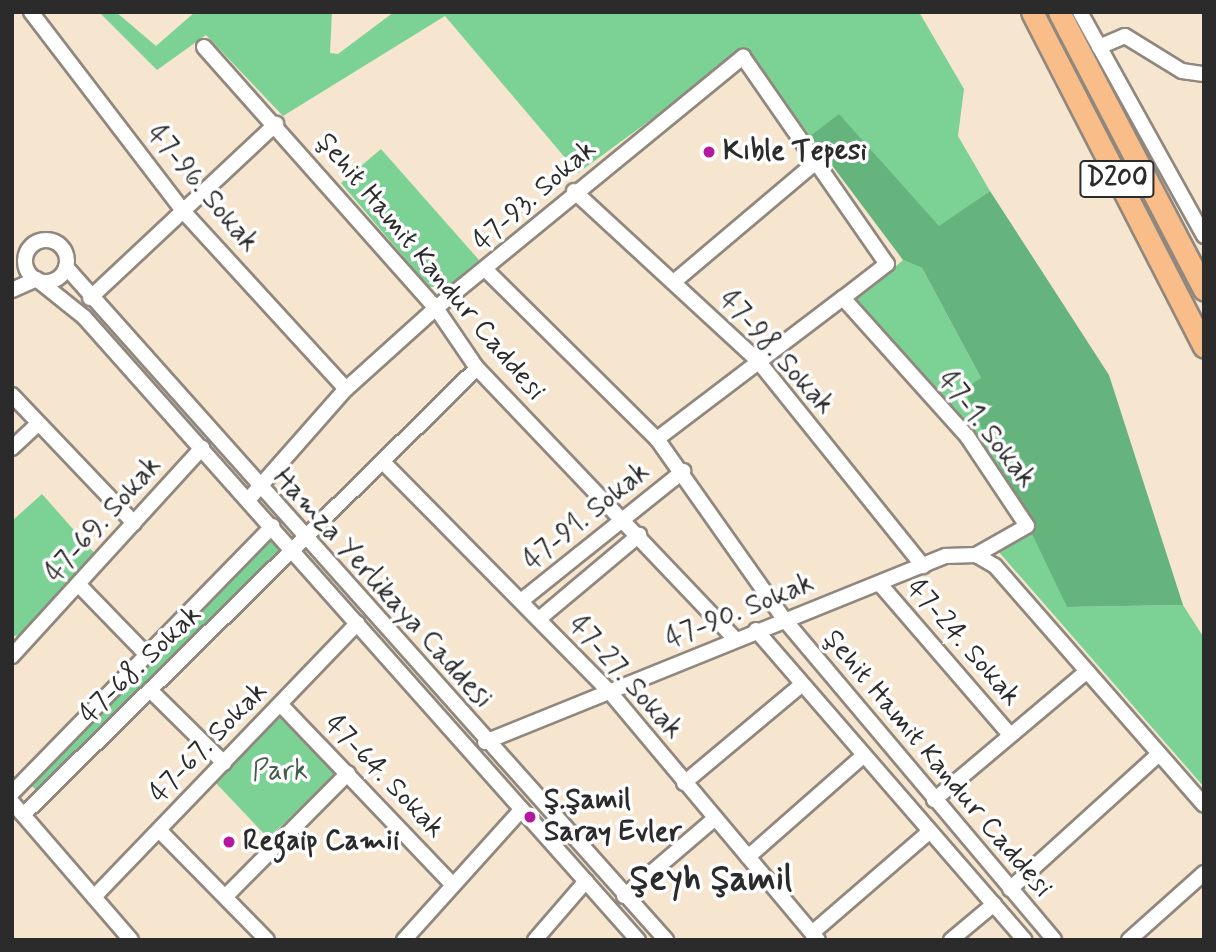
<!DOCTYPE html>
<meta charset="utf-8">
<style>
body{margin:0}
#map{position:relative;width:1216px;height:952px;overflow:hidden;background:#f6e6d0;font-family:Mynerve,sans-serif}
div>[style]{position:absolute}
.green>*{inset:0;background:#7cd295}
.forest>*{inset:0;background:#65b47e}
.roads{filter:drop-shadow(2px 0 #90887e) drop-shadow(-2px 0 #90887e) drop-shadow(0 2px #90887e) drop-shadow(0 -2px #90887e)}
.minor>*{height:14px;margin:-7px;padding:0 7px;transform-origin:7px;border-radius:7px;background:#fff}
.minor>.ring{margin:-7px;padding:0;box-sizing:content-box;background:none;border:14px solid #fff;border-radius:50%}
.highway>*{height:21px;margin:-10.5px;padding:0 10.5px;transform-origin:10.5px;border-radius:10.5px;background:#f9bd89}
.dots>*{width:19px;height:19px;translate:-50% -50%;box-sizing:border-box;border:4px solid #fff;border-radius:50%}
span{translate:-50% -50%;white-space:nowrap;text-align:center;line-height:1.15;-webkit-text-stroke:7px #fff;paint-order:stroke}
.shield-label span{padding:2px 5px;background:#fff;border:2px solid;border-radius:5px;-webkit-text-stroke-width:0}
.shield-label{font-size:26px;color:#2b2b2b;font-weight:700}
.poi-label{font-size:28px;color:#2b2b2b;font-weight:700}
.left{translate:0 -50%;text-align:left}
.street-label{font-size:28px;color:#2b2b2b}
.park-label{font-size:28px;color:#435d4b}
.district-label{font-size:35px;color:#2b2b2b;font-weight:700}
.frame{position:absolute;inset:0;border:14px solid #2b2b2b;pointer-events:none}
</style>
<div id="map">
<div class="green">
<i style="clip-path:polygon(99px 12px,116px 12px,156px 46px,195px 12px,332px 12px,330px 53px,338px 54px,394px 12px,919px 12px,964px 89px,958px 136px,990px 191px,939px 227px,839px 115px,810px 136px,746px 50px,578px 173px,445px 16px,283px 116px,206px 35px,157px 70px)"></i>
<i style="clip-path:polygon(381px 149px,479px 260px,449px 286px,429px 287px,341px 183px)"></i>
<i style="clip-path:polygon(903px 260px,922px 268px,981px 378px,1067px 607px,1183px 605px,1204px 638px,1204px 787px,998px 551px,1034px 527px,973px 433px,854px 302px)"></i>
<i style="clip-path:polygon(42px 494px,96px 555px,22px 635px,13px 636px,12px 521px)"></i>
<i style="clip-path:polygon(273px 539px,282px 547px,38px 792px,32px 786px)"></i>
<i style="clip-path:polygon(283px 714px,339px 773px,268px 838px,213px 780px)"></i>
</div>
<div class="forest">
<i style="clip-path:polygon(839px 114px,939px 226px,990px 191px,1109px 375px,1183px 605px,1067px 607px,970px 404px,965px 389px,981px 378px,922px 268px,903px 260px,810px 136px)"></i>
</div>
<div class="roads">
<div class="minor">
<i style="left:31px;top:12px;width:250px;rotate:52.6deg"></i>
<i style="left:183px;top:211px;width:241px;rotate:47.5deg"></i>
<i style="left:1080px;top:12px;width:256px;rotate:61deg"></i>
<i style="left:204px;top:47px;width:349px;rotate:48.4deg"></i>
<i style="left:436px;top:308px;width:73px;rotate:55.7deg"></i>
<i style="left:477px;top:368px;width:374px;rotate:46.4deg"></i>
<i style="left:1099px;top:47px;width:28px;rotate:-23deg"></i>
<i style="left:1125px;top:36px;width:67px;rotate:31.6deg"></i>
<i style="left:1182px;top:71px;width:22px;rotate:8deg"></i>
<i style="left:574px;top:191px;width:252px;rotate:42.7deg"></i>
<i style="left:759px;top:362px;width:262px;rotate:51.2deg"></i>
<i class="ring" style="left:25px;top:240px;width:28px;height:28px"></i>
<i style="left:66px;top:267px;width:902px;rotate:48.28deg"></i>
<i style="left:487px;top:271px;width:239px;rotate:44.7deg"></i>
<i style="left:657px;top:439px;width:220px;rotate:54.8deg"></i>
<i style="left:784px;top:619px;width:419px;rotate:49.9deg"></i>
<i style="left:39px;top:281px;width:58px;rotate:38.7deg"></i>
<i style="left:84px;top:317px;width:834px;rotate:48.36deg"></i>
<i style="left:675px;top:281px;width:185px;rotate:-40.2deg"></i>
<i style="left:12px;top:290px;width:27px;rotate:-24deg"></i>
<i style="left:90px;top:298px;width:255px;rotate:-43.1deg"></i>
<i style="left:12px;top:395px;width:177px;rotate:46.4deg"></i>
<i style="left:657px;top:439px;width:233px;rotate:-37.2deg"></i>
<i style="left:12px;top:448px;width:35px;rotate:-43deg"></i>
<i style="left:383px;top:462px;width:322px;rotate:45.4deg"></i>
<i style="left:609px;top:691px;width:325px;rotate:50deg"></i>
<i style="left:248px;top:500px;width:148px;rotate:-48.6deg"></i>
<i style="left:346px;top:389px;width:121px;rotate:-42deg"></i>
<i style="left:436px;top:308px;width:397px;rotate:-39.3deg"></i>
<i style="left:743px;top:57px;width:252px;rotate:55.2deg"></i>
<i style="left:887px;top:264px;width:56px;rotate:142.3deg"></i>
<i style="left:843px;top:298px;width:186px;rotate:48.1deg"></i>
<i style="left:967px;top:436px;width:108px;rotate:56.3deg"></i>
<i style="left:1027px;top:526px;width:59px;rotate:150.4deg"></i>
<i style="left:976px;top:555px;width:22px;rotate:30deg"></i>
<i style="left:995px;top:566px;width:317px;rotate:48.8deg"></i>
<i style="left:879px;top:583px;width:201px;rotate:49.2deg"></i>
<i style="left:79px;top:585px;width:98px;rotate:45.8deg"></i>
<i style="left:521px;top:601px;width:208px;rotate:-38.7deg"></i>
<i style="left:539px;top:619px;width:131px;rotate:-40deg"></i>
<i style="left:756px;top:630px;width:410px;rotate:49.1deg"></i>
<i style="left:12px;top:656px;width:282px;rotate:-47.6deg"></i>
<i style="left:150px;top:690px;width:104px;rotate:44.6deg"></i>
<i style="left:281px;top:705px;width:248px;rotate:46.3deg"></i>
<i style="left:485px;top:742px;width:497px;rotate:-22deg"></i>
<i style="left:946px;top:556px;width:30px;rotate:-2deg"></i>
<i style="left:684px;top:783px;width:151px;rotate:-39.9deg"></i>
<i style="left:12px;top:793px;width:373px;rotate:-45.7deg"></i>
<i style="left:934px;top:800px;width:200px;rotate:-40.1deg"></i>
<i style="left:12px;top:802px;width:182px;rotate:49.2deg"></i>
<i style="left:23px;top:815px;width:637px;rotate:-44.55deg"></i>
<i style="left:159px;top:830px;width:154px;rotate:45.5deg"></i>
<i style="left:748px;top:857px;width:153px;rotate:-41.3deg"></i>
<i style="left:1010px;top:889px;width:201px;rotate:-42.2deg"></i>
<i style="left:226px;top:896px;width:173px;rotate:-45.2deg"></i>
<i style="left:624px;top:896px;width:117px;rotate:-40.5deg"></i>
<i style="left:94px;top:897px;width:380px;rotate:-46.1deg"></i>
<i style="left:812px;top:933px;width:155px;rotate:-40.8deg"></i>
<i style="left:404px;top:940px;width:176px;rotate:-48deg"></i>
<i style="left:535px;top:940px;width:78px;rotate:-49.2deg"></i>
<i style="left:951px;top:940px;width:56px;rotate:-39.9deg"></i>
<i style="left:1129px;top:940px;width:101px;rotate:-41.8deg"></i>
</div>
<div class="highway">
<i style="left:1032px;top:12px;width:376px;rotate:62.8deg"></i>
<i style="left:1059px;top:12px;width:313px;rotate:62.4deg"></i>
</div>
</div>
<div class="dots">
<i style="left:709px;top:152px;background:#b5179e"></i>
<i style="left:530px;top:817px;background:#b5179e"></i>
<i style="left:229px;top:842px;background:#b5179e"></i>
</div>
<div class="shield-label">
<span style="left:1117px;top:179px">D200</span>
</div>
<div class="poi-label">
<span class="left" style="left:723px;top:152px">Kıble Tepesi</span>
<span class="left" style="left:544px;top:817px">Ş.Şamil<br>Saray Evler</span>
<span class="left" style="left:243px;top:842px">Regaip Camii</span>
</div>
<div class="street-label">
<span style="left:202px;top:189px;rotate:50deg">47-96. Sokak</span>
<span style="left:535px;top:196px;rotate:-41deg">47-93. Sokak</span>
<span style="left:430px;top:267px;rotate:50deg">Şehit Hamit Kandur Caddesi</span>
<span style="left:776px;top:353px;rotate:48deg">47-98. Sokak</span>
<span style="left:986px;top:430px;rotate:52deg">47-1. Sokak</span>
<span style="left:587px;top:517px;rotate:-39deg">47-91. Sokak</span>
<span style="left:104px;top:520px;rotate:-48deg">47-69. Sokak</span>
<span style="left:382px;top:589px;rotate:48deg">Hamza Yerlikaya Caddesi</span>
<span style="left:740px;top:612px;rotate:-22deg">47-90. Sokak</span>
<span style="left:963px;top:643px;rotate:49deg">47-24. Sokak</span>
<span style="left:141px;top:665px;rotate:-44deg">47-68. Sokak</span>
<span style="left:625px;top:678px;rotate:48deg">47-27. Sokak</span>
<span style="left:209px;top:743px;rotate:-46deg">47-67. Sokak</span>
<span style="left:937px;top:764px;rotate:50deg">Şehit Hamit Kandur Caddesi</span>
<span style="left:384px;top:777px;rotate:46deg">47-64. Sokak</span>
</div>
<div class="park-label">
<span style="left:280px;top:772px">Park</span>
</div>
<div class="district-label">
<span style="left:711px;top:879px">Şeyh Şamil</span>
</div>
<div class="frame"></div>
</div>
